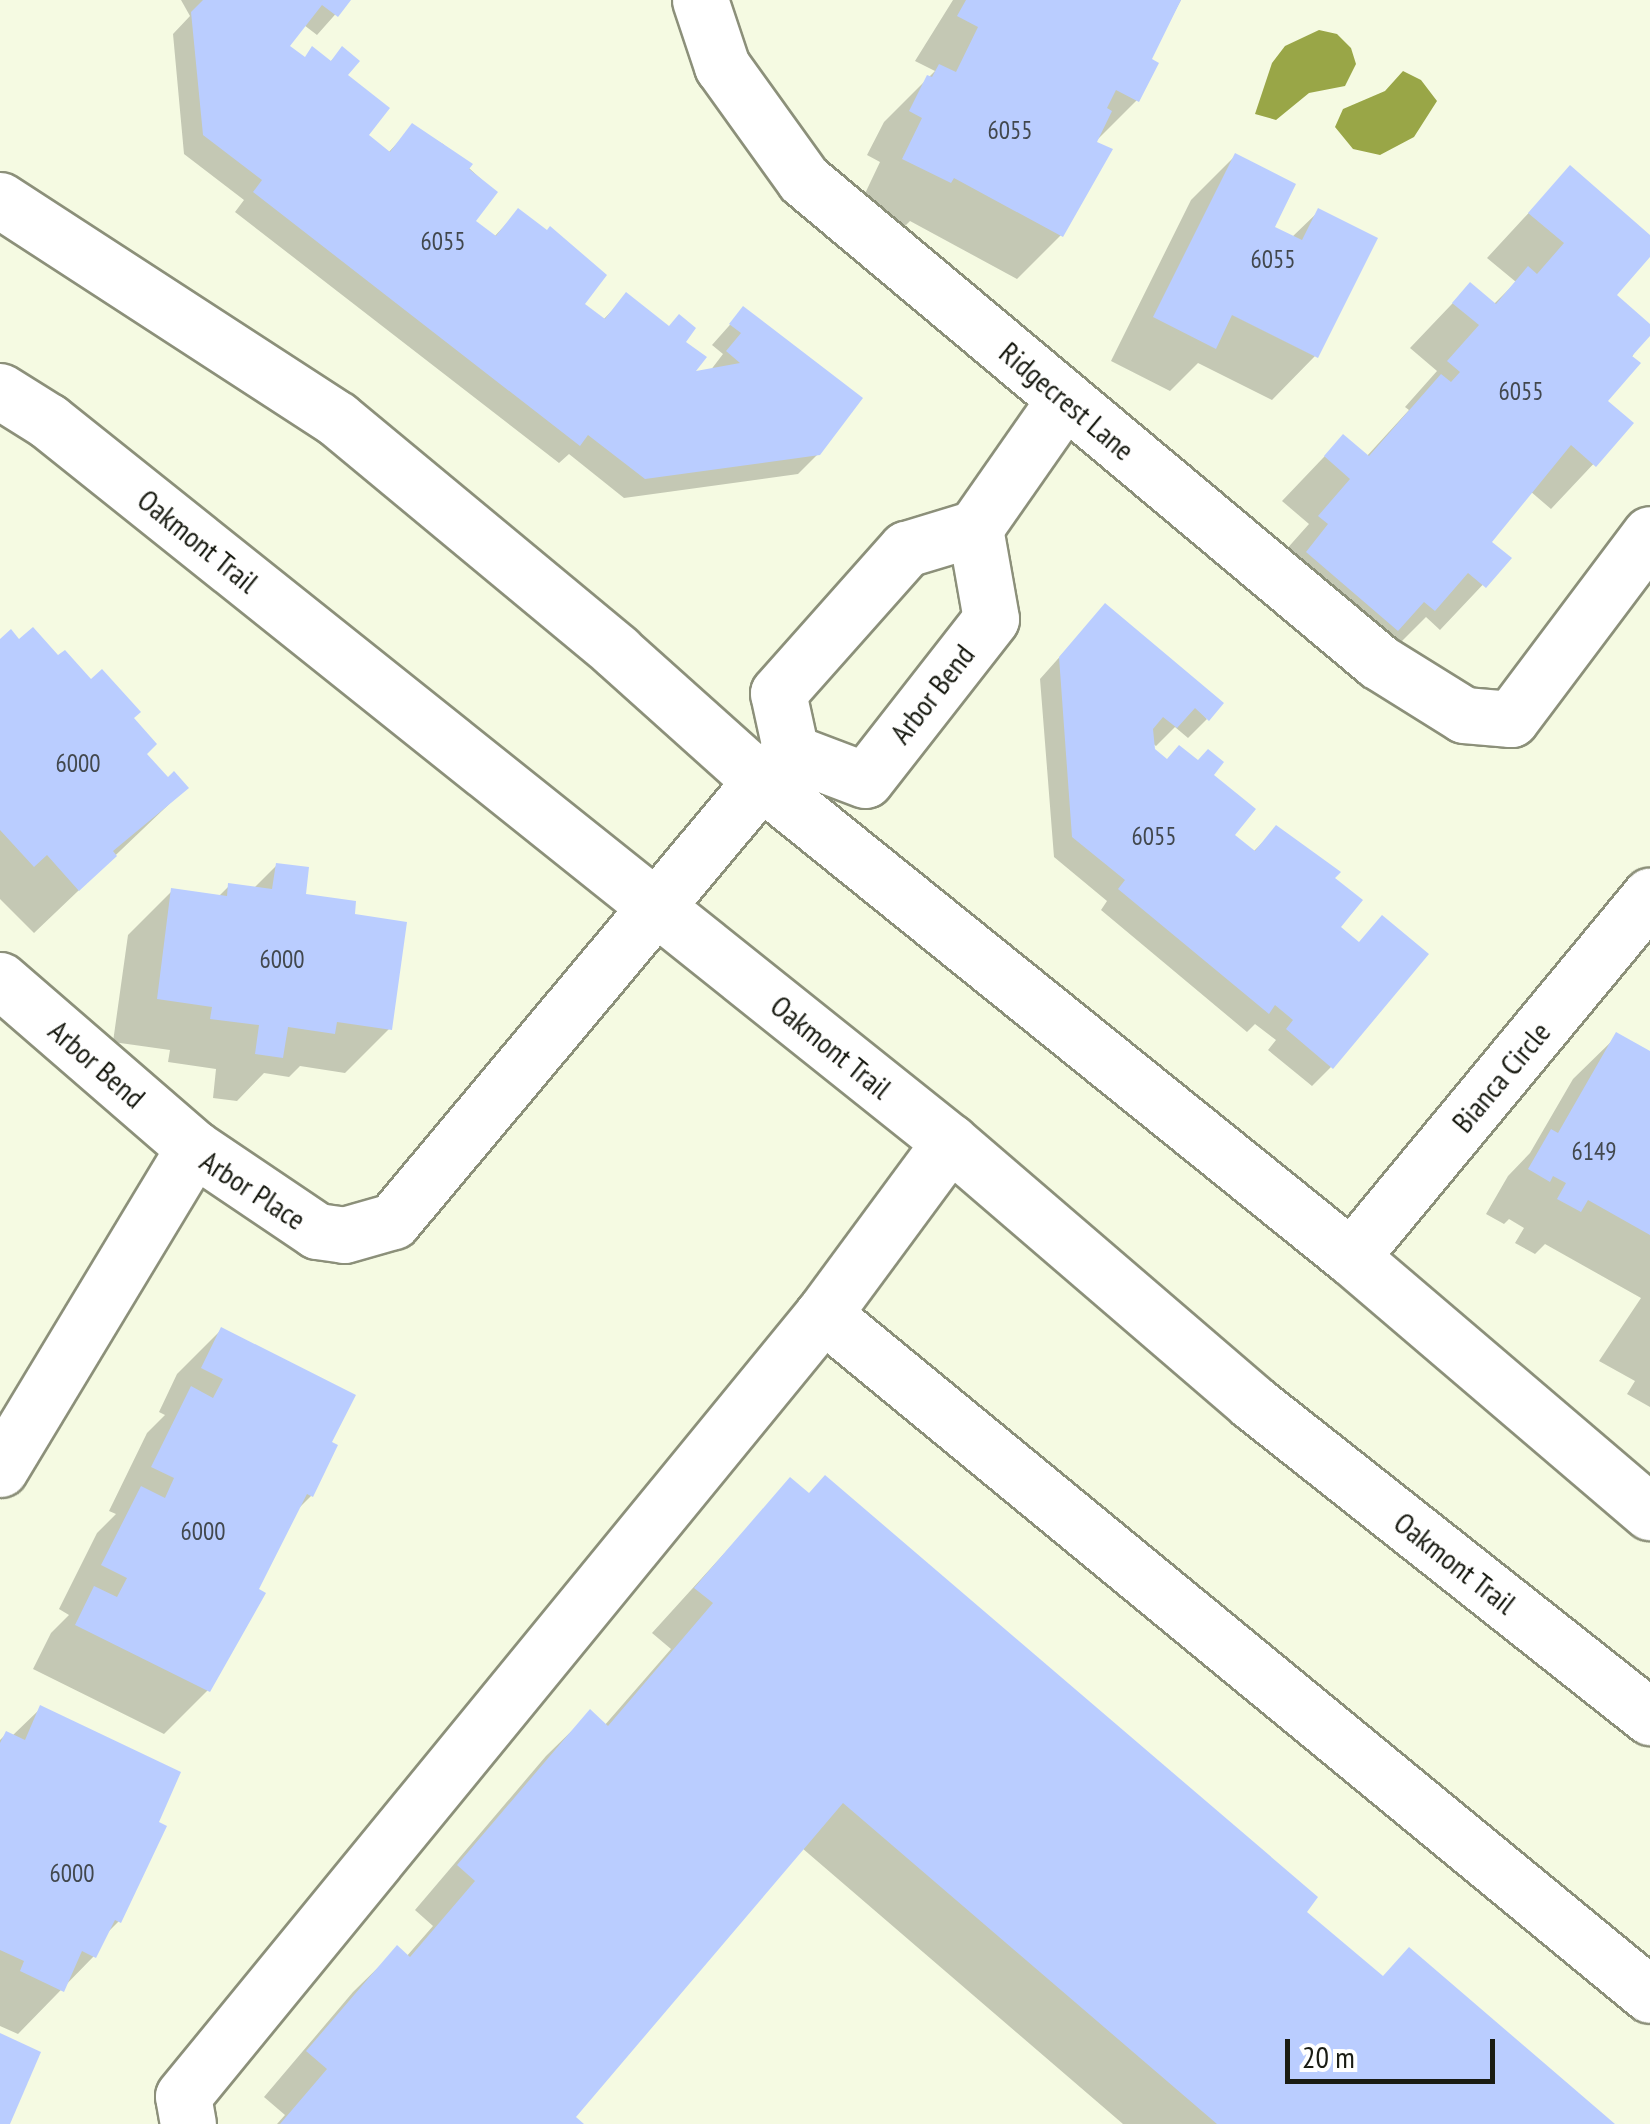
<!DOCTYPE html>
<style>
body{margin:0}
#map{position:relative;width:1650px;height:2124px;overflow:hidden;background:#f5fae2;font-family:"PT Sans Narrow",sans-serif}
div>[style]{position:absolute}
.water>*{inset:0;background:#99a647}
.shadow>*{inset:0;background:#0003}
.building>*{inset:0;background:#bacdff}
.roads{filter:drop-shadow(2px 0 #8c907a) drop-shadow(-2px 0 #8c907a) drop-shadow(0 2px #8c907a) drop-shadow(0 -2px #8c907a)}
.minor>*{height:55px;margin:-27.5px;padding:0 27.5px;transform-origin:27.5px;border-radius:27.5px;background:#fff}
span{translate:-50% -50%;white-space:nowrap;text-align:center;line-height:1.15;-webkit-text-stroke:8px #fff;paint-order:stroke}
.number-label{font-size:25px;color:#42484e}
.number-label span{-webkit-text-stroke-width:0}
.street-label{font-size:30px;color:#1a1c13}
.scale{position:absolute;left:1285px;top:2039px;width:210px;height:45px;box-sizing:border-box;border:5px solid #1a1c13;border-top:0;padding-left:12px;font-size:30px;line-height:35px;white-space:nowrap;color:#1a1c13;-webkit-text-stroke:8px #fff;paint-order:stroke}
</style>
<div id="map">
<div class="water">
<i style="clip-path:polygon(1319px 30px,1337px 34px,1351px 48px,1356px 64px,1345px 86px,1309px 93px,1276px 120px,1255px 114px,1272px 63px,1285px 46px)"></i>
<i style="clip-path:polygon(1403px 71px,1421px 80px,1437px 101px,1414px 137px,1380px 155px,1353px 149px,1335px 127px,1343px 109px,1385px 91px)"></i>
</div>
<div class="shadow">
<i style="clip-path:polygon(181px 0,348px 0,317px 35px,304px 25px,287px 47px,303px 59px,329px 63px,342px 50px,344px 75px,365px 136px,388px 153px,412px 127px,443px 144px,495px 192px,473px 221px,494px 237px,518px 211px,581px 305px,602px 321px,626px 296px,682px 342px,690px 374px,710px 371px,723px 354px,712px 345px,744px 309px,818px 454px,798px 474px,624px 498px,569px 454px,559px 463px,235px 212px,244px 200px,184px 154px,173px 34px,190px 16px)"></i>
<i style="clip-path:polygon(953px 0,1181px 0,1148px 61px,1137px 100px,1094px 143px,1061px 235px,1017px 279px,910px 221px,905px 226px,860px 204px,880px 162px,867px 155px,884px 122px,935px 71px,915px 61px)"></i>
<i style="clip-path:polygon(1235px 156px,1272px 228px,1291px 238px,1319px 211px,1315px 356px,1272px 400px,1198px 363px,1170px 391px,1111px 361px,1191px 200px)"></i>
<i style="clip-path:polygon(1570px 168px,1650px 238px,1650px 253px,1613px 295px,1650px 328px,1604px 401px,1631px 424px,1551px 509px,1530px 491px,1489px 542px,1508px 558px,1440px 630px,1426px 617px,1390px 653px,1276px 561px,1309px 524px,1282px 501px,1343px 437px,1366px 457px,1409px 410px,1405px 407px,1437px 371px,1410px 348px,1470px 285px,1493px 305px,1516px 282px,1487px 258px)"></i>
<i style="clip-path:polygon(1105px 606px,1207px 719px,1188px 738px,1175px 727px,1156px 746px,1152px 743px,1153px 750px,1166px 762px,1211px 775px,1232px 835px,1253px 852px,1277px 828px,1337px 872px,1331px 878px,1338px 927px,1358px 944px,1382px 918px,1331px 1067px,1312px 1086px,1268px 1050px,1276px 1040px,1255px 1024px,1247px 1032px,1101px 910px,1107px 901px,1054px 857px,1040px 679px)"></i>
<i style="clip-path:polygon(0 642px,19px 642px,58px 659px,131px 718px,144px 754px,168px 781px,186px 788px,34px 933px,0 899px)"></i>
<i style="clip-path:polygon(277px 865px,303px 896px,352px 916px,389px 1029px,345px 1073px,300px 1066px,289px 1077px,264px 1073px,237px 1101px,213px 1098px,216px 1069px,168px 1062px,170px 1050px,113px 1042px,128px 935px,172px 891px,218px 897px,229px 886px,253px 889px)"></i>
<i style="clip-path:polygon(1617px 1036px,1650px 1054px,1650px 1407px,1627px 1394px,1635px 1381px,1599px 1361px,1641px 1298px,1545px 1244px,1535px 1254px,1515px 1243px,1524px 1228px,1509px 1219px,1504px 1224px,1486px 1214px,1508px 1176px,1530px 1153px,1573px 1079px)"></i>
<i style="clip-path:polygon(221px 1330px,329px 1443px,311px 1496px,295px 1512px,208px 1690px,164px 1734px,33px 1669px,51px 1633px,69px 1615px,59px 1609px,97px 1533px,116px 1514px,109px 1511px,147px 1433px,165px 1415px,159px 1412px,177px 1374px)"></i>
<i style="clip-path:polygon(790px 1481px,1381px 1978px,1612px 2124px,1123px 2124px,802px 1848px,573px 2118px,580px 2124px,277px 2124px,285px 2115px,264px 2097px,353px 1992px,397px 1949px,406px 1957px,433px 1926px,415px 1910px,546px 1756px,590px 1713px,604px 1726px,671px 1649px,652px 1633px)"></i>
<i style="clip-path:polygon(41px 1708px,155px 1823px,119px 1921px,104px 1936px,94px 1956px,18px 2034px,0 2026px,0 1740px,6px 1734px,12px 1736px)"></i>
</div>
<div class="building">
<i style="clip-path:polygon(203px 0,351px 0,338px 17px,322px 5px,290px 46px,305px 57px,312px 46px,331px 61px,342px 46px,360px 61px,348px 75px,390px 108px,369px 135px,390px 152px,412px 123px,473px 164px,469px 169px,498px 192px,476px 221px,496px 236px,518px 208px,547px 230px,550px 226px,607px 275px,585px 304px,605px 319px,626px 292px,669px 326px,679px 314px,696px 328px,686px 342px,707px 357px,696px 371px,740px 363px,726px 351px,741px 333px,729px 324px,743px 306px,863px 398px,820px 455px,645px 479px,588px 435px,580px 446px,253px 192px,262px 180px,203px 135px,191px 12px)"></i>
<i style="clip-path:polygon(966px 0,1181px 0,1152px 59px,1159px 63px,1139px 102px,1116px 90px,1107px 108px,1112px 111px,1097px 142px,1113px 149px,1063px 237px,954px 178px,951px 183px,902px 159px,922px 118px,909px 111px,927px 75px,932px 77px,939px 64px,956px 72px,978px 27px,957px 16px)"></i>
<i style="clip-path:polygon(1235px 153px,1296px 184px,1275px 227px,1302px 240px,1318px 208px,1378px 238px,1318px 358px,1232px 315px,1216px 349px,1153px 317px)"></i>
<i style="clip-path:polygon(1570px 165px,1650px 235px,1650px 257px,1617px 295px,1650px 324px,1650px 336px,1632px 356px,1641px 363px,1608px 401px,1634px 423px,1596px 467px,1571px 445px,1492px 542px,1512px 558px,1486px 588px,1468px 573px,1435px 611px,1424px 602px,1398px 631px,1306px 552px,1328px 524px,1318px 516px,1350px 479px,1324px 456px,1343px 434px,1369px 456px,1441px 374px,1451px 382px,1460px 372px,1447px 361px,1479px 325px,1452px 303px,1470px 282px,1496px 304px,1528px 266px,1537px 274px,1564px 243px,1528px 213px)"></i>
<i style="clip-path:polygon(1105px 603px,1224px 703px,1209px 721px,1195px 708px,1177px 728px,1163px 717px,1153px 729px,1155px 749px,1167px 759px,1179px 745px,1198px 760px,1208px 749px,1224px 762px,1214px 775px,1256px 809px,1235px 835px,1255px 851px,1276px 825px,1341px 872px,1335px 878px,1363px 900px,1341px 927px,1359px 942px,1382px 915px,1429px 954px,1333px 1069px,1286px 1029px,1293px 1020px,1275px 1005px,1269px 1014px,1118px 889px,1125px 880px,1072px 837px,1059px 657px)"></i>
<i style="clip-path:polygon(33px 627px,58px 655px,65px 650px,91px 679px,102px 669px,141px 712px,134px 718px,157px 744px,147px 754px,168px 777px,174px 771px,189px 788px,113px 851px,117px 856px,79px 891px,47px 855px,34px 867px,0 830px,0 639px,11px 629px,19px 639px)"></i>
<i style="clip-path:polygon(276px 863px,309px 867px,306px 894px,356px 901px,355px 914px,407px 922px,392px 1030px,337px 1022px,335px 1034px,288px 1027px,283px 1058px,255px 1054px,259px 1025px,210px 1019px,212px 1007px,157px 999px,171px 888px,227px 896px,228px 883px,272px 889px)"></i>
<i style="clip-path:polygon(1616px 1032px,1650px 1051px,1650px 1235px,1588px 1200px,1581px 1212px,1557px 1199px,1566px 1183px,1553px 1176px,1550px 1182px,1528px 1169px,1551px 1129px,1558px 1133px)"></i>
<i style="clip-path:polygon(221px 1327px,356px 1395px,332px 1442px,338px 1445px,313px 1497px,307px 1494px,259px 1589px,266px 1593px,210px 1692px,75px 1625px,94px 1586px,117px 1597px,127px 1578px,101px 1565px,141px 1486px,165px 1498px,174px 1478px,151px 1467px,191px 1386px,213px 1398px,223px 1379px,201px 1368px)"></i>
<i style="clip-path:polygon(825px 1475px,1318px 1897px,1307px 1912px,1383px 1976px,1409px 1947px,1615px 2124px,1217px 2124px,843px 1803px,576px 2117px,584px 2124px,280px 2124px,327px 2069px,306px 2051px,397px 1945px,410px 1957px,475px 1881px,457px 1865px,590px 1709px,608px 1726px,713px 1603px,694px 1588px,790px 1477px,809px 1493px)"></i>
<i style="clip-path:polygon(40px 1705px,181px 1772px,159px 1822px,167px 1826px,121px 1923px,115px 1920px,96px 1958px,82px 1951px,64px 1992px,20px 1971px,24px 1961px,0 1950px,0 1743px,6px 1731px,25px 1740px)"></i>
<i style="clip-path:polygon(0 2033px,41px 2052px,10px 2124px,0 2124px)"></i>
</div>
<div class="roads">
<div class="minor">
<i style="left:700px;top:0;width:70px;rotate:71.6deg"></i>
<i style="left:722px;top:66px;width:140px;rotate:54.3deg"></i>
<i style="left:804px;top:180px;width:750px;rotate:39.97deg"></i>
<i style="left:1379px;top:662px;width:100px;rotate:31.9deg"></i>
<i style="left:1464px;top:715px;width:47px;rotate:4.9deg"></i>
<i style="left:1511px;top:719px;width:231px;rotate:-53.1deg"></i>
<i style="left:0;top:200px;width:402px;rotate:33deg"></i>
<i style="left:337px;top:419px;width:363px;rotate:39.7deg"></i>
<i style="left:616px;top:651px;width:195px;rotate:41.9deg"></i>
<i style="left:761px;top:781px;width:758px;rotate:38.9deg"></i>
<i style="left:1351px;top:1257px;width:393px;rotate:40.5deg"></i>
<i style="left:0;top:391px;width:57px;rotate:32deg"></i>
<i style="left:48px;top:421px;width:1155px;rotate:38.64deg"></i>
<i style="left:950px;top:1142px;width:399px;rotate:40.7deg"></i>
<i style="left:1252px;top:1402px;width:508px;rotate:38.36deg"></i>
<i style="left:975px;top:528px;width:92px;rotate:80deg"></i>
<i style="left:991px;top:619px;width:204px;rotate:128deg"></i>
<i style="left:865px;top:780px;width:79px;rotate:-159.3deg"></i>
<i style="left:791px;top:752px;width:60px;rotate:-102.4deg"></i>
<i style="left:778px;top:693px;width:193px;rotate:-48.4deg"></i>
<i style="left:906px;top:549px;width:72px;rotate:-16.9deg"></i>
<i style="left:975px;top:528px;width:157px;rotate:-55.1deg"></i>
<i style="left:0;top:980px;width:257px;rotate:40.9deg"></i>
<i style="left:194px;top:1148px;width:148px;rotate:34deg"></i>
<i style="left:317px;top:1231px;width:27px;rotate:8deg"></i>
<i style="left:344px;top:1235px;width:51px;rotate:-15.9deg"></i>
<i style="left:393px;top:1221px;width:574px;rotate:-50.09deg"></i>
<i style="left:761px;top:781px;width:42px;rotate:-44deg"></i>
<i style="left:950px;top:1142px;width:214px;rotate:126.4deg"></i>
<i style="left:823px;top:1314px;width:1071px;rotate:39.47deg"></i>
<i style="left:1351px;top:1257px;width:469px;rotate:-50.4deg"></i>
<i style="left:0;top:1469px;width:375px;rotate:-58.9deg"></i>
<i style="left:188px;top:2124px;width:28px;rotate:-100deg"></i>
<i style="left:183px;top:2096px;width:1011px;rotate:-50.7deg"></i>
</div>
</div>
<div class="number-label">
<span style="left:1010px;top:130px">6055</span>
<span style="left:443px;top:241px">6055</span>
<span style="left:1273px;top:259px">6055</span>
<span style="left:1521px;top:391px">6055</span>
<span style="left:78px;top:763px">6000</span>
<span style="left:1154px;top:836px">6055</span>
<span style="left:282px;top:959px">6000</span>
<span style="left:1594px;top:1151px">6149</span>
<span style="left:203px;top:1531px">6000</span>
<span style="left:72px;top:1873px">6000</span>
</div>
<div class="street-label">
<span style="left:1067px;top:401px;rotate:40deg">Ridgecrest Lane</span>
<span style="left:198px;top:541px;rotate:39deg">Oakmont Trail</span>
<span style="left:932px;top:694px;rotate:-52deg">Arbor Bend</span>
<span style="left:831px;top:1047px;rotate:39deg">Oakmont Trail</span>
<span style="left:97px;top:1064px;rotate:41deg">Arbor Bend</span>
<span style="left:1501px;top:1077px;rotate:-50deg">Bianca Circle</span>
<span style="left:253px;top:1190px;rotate:33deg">Arbor Place</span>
<span style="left:1455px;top:1563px;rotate:38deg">Oakmont Trail</span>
</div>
<div class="scale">20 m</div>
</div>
